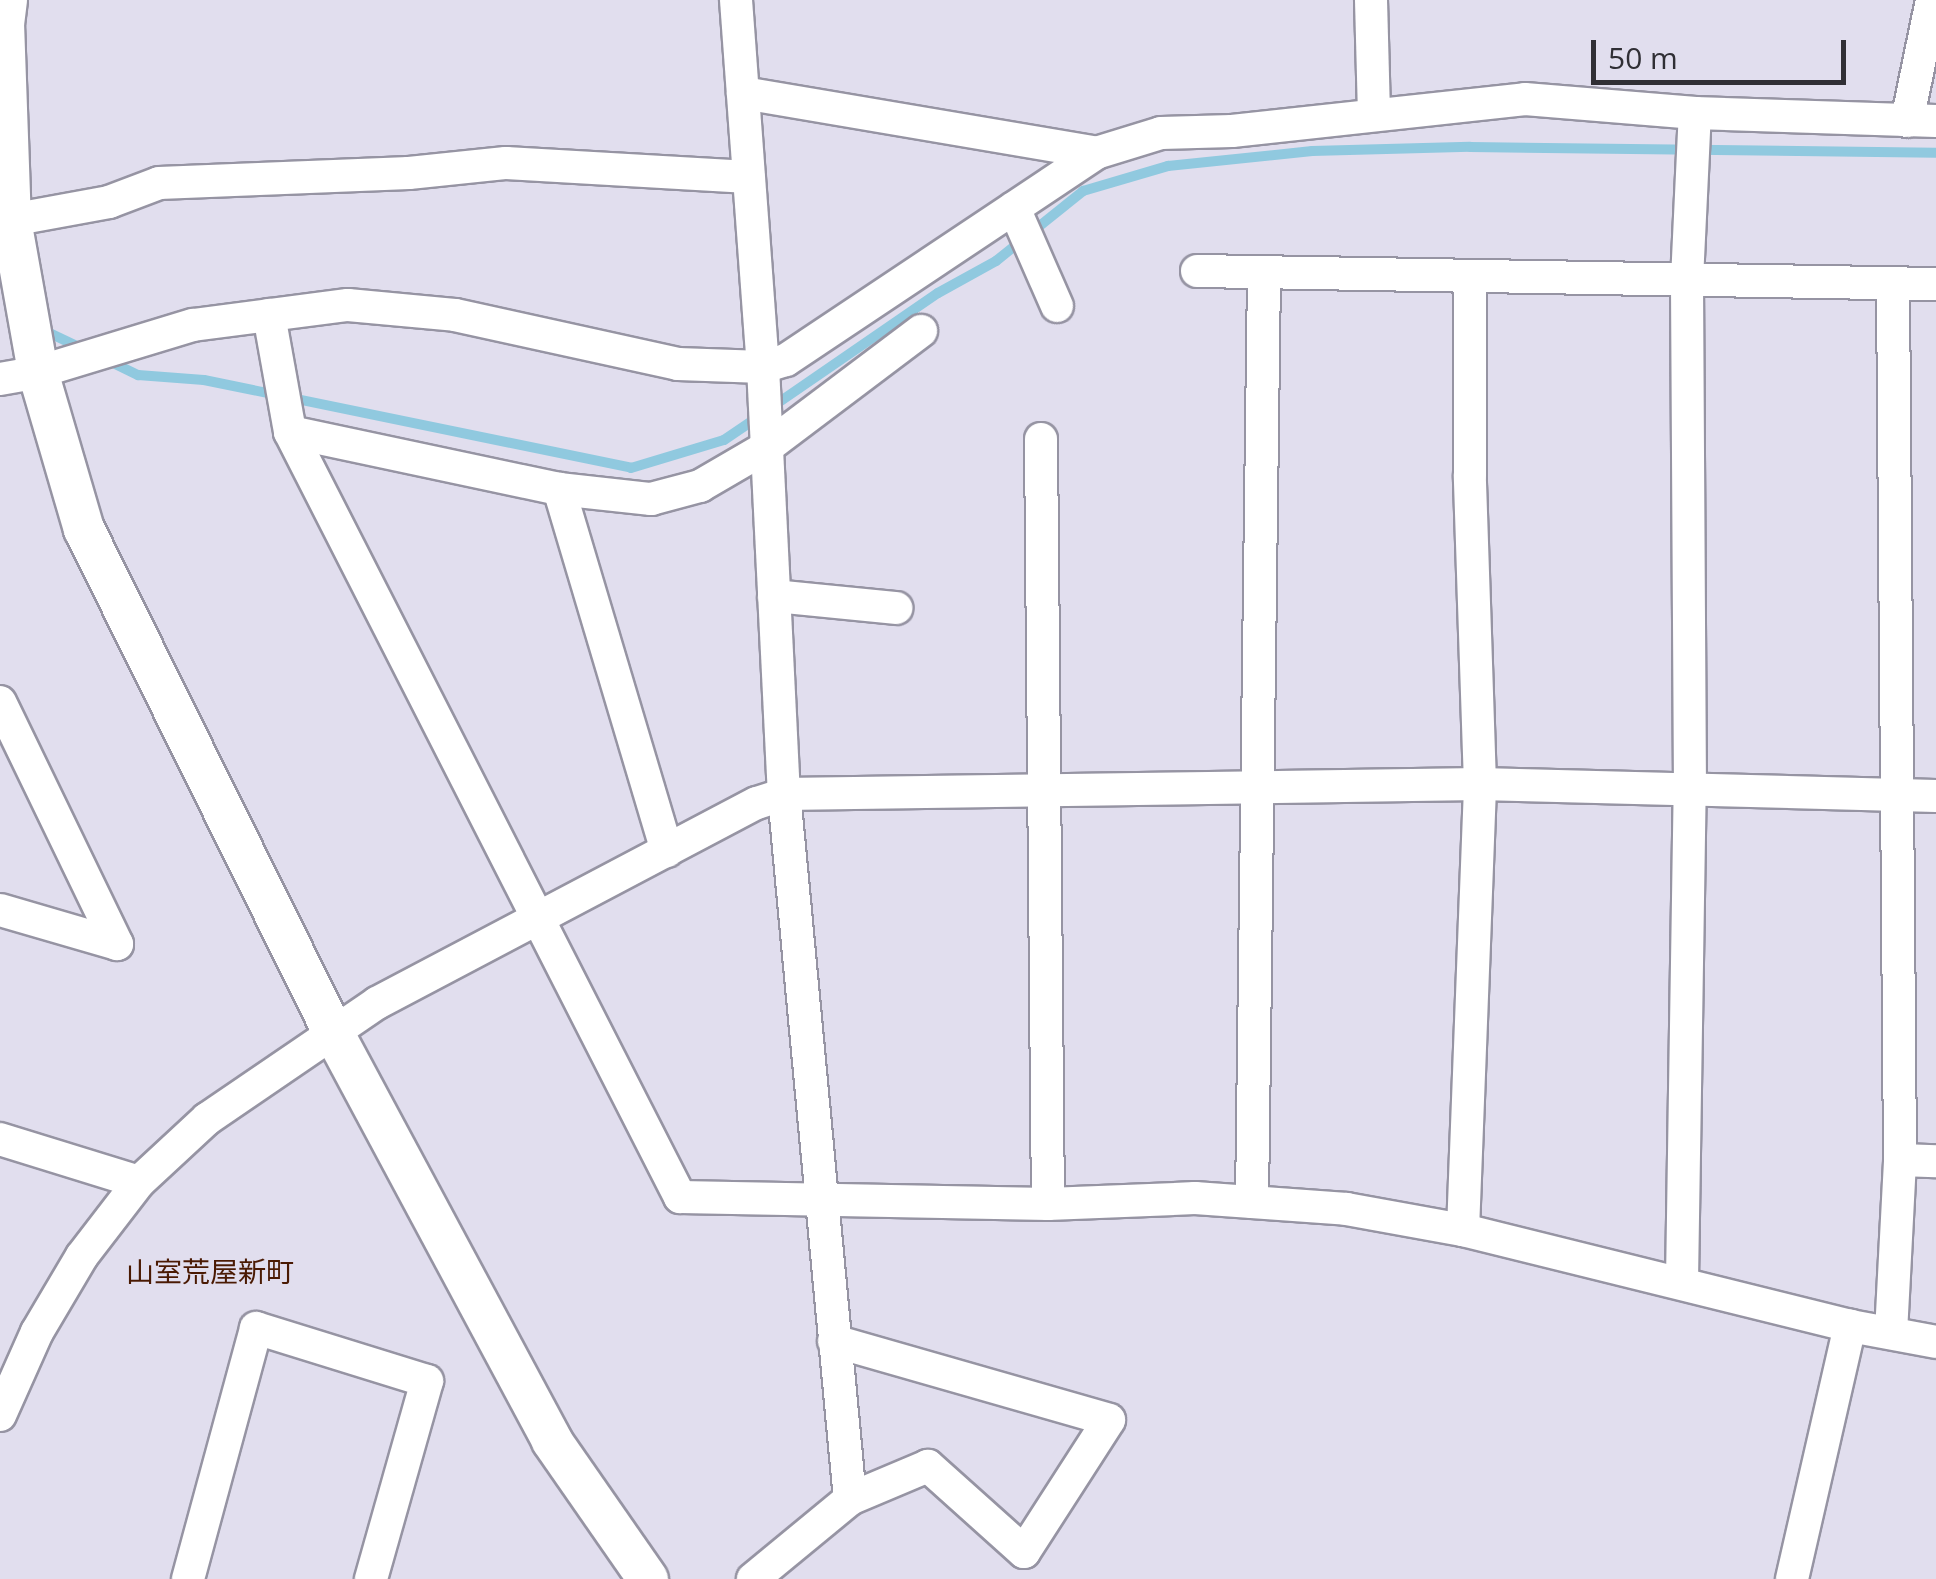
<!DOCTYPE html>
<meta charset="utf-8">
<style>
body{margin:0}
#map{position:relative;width:1936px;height:1579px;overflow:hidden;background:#e1deee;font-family:"Open Sans","Noto Sans JP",sans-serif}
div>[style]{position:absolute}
.stream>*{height:10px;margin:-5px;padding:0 5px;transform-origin:5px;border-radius:5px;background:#90c9df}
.roads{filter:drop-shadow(2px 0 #9694a3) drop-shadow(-2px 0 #9694a3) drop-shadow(0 2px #9694a3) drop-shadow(0 -2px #9694a3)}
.minor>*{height:32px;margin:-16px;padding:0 16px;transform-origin:16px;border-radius:16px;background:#fff}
.tertiary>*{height:40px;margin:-20px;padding:0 20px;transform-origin:20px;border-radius:20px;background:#fff}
span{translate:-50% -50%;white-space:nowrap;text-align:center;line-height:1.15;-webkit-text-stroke:10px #e1deee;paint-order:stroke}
.neighbourhood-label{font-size:28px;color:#4a1a03}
.scale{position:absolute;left:1591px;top:40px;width:255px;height:45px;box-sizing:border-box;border:5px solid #302f35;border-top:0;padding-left:12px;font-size:30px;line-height:35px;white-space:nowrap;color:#302f35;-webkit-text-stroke:8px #e1deee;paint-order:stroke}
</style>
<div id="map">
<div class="stream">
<i style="left:41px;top:329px;width:49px;rotate:25.5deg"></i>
<i style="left:105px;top:359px;width:37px;rotate:26deg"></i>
<i style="left:138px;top:375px;width:66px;rotate:4.3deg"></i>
<i style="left:204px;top:380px;width:436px;rotate:11.6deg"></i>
<i style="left:631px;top:468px;width:97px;rotate:-16.8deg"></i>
<i style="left:724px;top:440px;width:41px;rotate:-34.1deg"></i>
<i style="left:772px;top:407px;width:201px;rotate:-34.5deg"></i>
<i style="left:938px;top:293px;width:66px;rotate:-28.9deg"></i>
<i style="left:996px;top:261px;width:112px;rotate:-38.8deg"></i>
<i style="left:1083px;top:191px;width:89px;rotate:-16.4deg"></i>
<i style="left:1168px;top:166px;width:145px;rotate:-5.9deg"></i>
<i style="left:1312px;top:151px;width:158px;rotate:-1.5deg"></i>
<i style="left:1470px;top:147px;width:466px;rotate:0.7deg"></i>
</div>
<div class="roads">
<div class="minor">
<i style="left:736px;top:0;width:368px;rotate:85.8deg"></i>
<i style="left:763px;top:367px;width:428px;rotate:87.2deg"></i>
<i style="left:784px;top:794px;width:708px;rotate:84.65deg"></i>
<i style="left:850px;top:1499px;width:126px;rotate:140.5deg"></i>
<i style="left:1371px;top:0;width:115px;rotate:88.5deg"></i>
<i style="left:743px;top:93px;width:358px;rotate:9.6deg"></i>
<i style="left:1907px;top:121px;width:124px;rotate:-78.3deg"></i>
<i style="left:1014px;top:208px;width:107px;rotate:66.3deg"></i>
<i style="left:11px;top:220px;width:100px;rotate:-10.4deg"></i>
<i style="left:109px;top:202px;width:53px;rotate:-20.8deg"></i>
<i style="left:159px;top:183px;width:250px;rotate:-2.3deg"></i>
<i style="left:409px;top:173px;width:98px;rotate:-5.9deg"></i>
<i style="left:506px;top:163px;width:243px;rotate:3.3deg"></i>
<i style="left:1197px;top:271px;width:739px;rotate:1.01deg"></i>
<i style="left:269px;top:315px;width:119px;rotate:79.8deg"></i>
<i style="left:0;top:379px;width:39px;rotate:-10deg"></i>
<i style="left:38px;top:372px;width:162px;rotate:-16.9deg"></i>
<i style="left:193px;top:325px;width:156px;rotate:-7.4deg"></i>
<i style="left:348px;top:305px;width:107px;rotate:5.3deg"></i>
<i style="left:455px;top:315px;width:228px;rotate:12.4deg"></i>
<i style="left:678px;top:364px;width:85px;rotate:2deg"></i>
<i style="left:763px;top:367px;width:24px;rotate:-17deg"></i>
<i style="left:786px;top:360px;width:373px;rotate:-33.7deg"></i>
<i style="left:1096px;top:153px;width:68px;rotate:-17.1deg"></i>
<i style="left:1161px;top:133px;width:71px;rotate:-1.6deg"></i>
<i style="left:1232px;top:131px;width:295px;rotate:-6.2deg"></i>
<i style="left:1525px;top:99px;width:171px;rotate:4.7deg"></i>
<i style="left:1695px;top:113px;width:241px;rotate:1.9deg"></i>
<i style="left:1041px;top:439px;width:765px;rotate:89.48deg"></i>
<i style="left:559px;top:489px;width:93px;rotate:6.2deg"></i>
<i style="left:651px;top:499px;width:51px;rotate:-14.9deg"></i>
<i style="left:700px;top:486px;width:78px;rotate:-30.2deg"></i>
<i style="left:767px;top:447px;width:193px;rotate:-37deg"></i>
<i style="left:774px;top:596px;width:123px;rotate:5.6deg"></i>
<i style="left:0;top:702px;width:269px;rotate:64.2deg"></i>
<i style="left:117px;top:944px;width:122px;rotate:-163.8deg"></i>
<i style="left:667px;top:851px;width:378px;rotate:-106.6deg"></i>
<i style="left:559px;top:489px;width:275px;rotate:-168deg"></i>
<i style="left:290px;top:432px;width:859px;rotate:62.99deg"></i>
<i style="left:680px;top:1197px;width:368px;rotate:1.1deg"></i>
<i style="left:1048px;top:1204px;width:147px;rotate:-2.3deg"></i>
<i style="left:1195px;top:1198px;width:152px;rotate:4.1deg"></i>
<i style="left:1347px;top:1209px;width:118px;rotate:10.3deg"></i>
<i style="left:1463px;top:1230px;width:399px;rotate:13.9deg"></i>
<i style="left:1850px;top:1326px;width:87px;rotate:10.5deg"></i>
<i style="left:0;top:1139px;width:145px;rotate:17.2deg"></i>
<i style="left:1900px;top:1160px;width:36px;rotate:2deg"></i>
<i style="left:1252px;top:1202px;width:929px;rotate:-89.26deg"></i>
<i style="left:1463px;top:1230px;width:446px;rotate:-87.8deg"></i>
<i style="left:1480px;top:784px;width:309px;rotate:-91.9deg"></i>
<i style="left:1470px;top:475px;width:198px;rotate:-90deg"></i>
<i style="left:1682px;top:1281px;width:491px;rotate:-89.1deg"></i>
<i style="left:1690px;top:790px;width:510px;rotate:-90.34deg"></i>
<i style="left:1687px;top:280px;width:167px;rotate:-87.3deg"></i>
<i style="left:1891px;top:1333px;width:173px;rotate:-87deg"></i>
<i style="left:1900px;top:1160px;width:876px;rotate:-90.46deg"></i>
<i style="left:834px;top:1341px;width:286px;rotate:16deg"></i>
<i style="left:1109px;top:1420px;width:157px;rotate:122.8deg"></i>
<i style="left:1024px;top:1552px;width:129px;rotate:-138.1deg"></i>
<i style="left:928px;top:1466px;width:85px;rotate:157.1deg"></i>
<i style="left:0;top:1415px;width:91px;rotate:-66deg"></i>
<i style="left:37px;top:1332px;width:88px;rotate:-59.4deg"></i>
<i style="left:82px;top:1256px;width:93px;rotate:-52.4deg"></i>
<i style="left:139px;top:1182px;width:93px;rotate:-42.8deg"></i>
<i style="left:207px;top:1119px;width:206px;rotate:-34.3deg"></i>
<i style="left:377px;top:1003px;width:429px;rotate:-27.8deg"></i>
<i style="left:757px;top:803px;width:28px;rotate:-18deg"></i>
<i style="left:784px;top:794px;width:696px;rotate:-0.82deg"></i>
<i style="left:1480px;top:784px;width:456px;rotate:1.5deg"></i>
<i style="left:188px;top:1579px;width:260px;rotate:-74.8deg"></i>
<i style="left:256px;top:1328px;width:179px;rotate:17.2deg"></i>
<i style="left:427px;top:1381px;width:206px;rotate:105.8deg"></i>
<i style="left:1792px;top:1579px;width:260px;rotate:-77.1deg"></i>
</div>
<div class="tertiary">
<i style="left:7px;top:0;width:23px;rotate:97deg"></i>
<i style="left:4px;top:23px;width:197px;rotate:88deg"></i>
<i style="left:11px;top:220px;width:154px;rotate:79.9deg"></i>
<i style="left:38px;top:372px;width:164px;rotate:73.7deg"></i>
<i style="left:84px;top:529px;width:559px;rotate:63.66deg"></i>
<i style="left:332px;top:1030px;width:466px;rotate:61.8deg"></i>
<i style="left:552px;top:1441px;width:168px;rotate:55.2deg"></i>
</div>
</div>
<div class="neighbourhood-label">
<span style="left:210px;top:1271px">山室荒屋新町</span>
</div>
<div class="scale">50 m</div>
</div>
